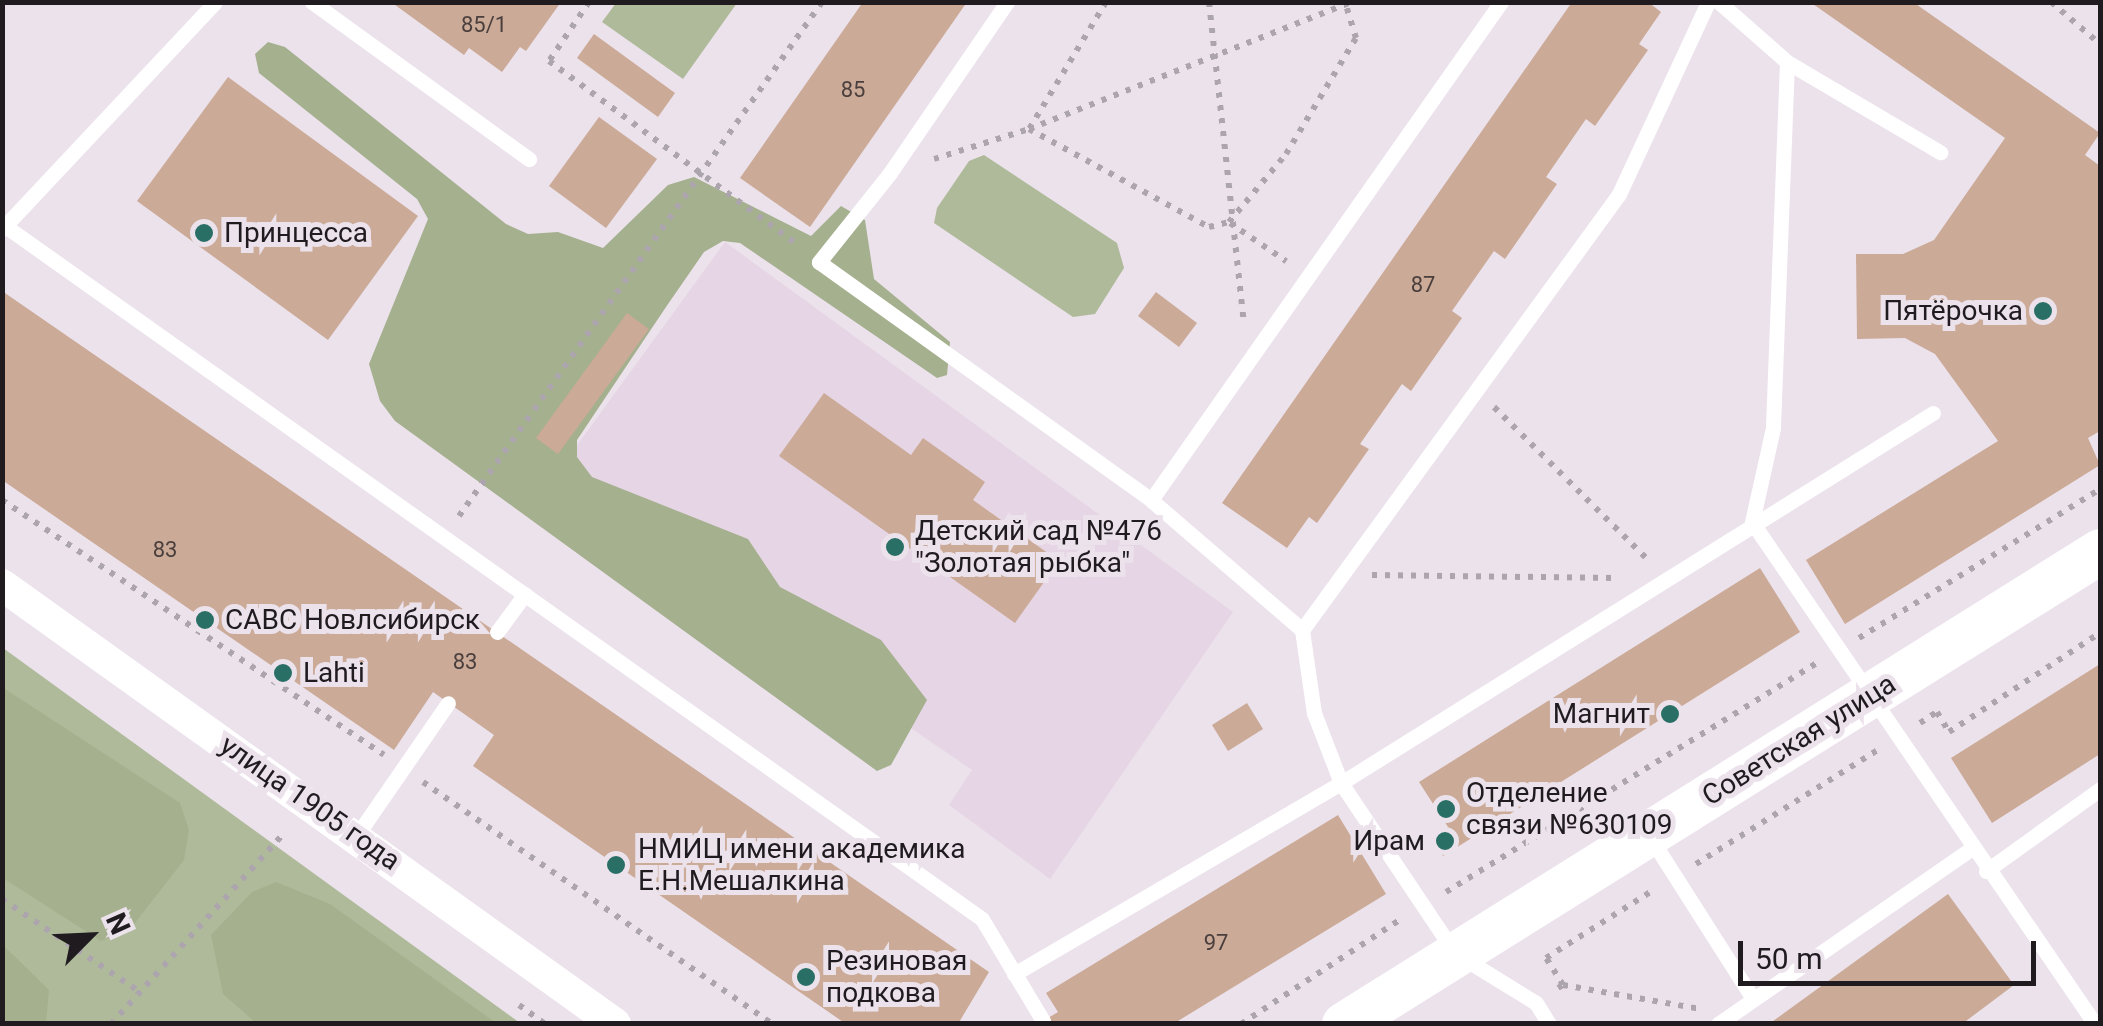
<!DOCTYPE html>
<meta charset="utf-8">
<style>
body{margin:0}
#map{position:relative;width:2103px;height:1026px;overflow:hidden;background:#ece2ec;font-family:Roboto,sans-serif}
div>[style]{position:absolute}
.built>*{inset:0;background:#e6d5e5}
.green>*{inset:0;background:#afba9a}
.forest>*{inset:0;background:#a5b08f}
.building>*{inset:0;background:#cbaa97}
.path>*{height:6px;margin-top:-3px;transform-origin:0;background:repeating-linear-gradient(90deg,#ada5ad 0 5px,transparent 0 13px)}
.lane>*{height:15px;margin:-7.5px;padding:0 7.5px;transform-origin:7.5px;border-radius:7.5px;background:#fff}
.street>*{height:32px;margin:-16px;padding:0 16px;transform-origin:16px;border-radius:16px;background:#fff}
.secondary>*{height:45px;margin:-22.5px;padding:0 22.5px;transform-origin:22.5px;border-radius:22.5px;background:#fff}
.dots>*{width:28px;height:28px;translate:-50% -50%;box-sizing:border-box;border:5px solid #ece2ec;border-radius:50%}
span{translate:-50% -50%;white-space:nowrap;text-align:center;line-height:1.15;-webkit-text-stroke:10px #ece2ec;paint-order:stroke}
.number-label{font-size:22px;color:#4a3f3d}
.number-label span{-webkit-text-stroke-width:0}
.poi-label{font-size:28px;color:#1f1b1f}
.left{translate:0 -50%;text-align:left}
.right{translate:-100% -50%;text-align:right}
.street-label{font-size:28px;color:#1f1b1f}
.frame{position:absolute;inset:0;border:5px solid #1f1b1f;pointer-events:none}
.north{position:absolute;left:40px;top:886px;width:100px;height:100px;-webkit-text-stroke:8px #ece2ec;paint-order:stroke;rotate:66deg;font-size:28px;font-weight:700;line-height:40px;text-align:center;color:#1f1b1f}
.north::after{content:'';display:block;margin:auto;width:35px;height:45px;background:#1f1b1f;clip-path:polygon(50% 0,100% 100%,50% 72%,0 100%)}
.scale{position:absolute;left:1738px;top:941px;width:298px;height:45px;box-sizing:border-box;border:5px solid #1f1b1f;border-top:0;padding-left:12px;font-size:30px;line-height:35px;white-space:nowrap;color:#1f1b1f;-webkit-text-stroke:8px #ece2ec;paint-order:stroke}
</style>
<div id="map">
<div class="built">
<i style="clip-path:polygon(725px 242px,1233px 612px,1050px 879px,949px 805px,972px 770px,551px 481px)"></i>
</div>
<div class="green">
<i style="clip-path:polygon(616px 3px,616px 2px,737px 3px,683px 79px,602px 22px)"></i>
<i style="clip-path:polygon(984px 155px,1117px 243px,1124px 268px,1095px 314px,1073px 317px,934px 223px,937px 208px,969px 161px)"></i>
<i style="clip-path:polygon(3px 648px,520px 1023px,3px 1023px)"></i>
</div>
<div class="forest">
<i style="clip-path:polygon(268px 42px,285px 47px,506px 224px,528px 234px,558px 232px,603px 248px,668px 185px,694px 177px,811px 236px,841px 206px,865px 220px,874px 279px,950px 342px,947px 375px,937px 378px,740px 243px,723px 241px,704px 252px,666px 307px,577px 440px,577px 457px,592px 477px,748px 539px,780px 587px,881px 640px,927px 700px,891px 765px,877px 771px,395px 421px,380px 401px,369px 364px,428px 219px,417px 199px,259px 73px,255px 54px)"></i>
<i style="clip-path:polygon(2px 687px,180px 803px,189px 830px,184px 860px,131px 928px,101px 941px,3px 878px)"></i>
<i style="clip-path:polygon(276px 882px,330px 904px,496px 1023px,256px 1023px,223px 994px,211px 935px,252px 892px)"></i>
<i style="clip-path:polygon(3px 945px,49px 990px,46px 1023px,3px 1023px)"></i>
</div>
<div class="building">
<i style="clip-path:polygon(391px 2px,561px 2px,526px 51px,520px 47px,502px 72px,469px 48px,464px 55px)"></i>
<i style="clip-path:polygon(863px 2px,967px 2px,810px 227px,740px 178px)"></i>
<i style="clip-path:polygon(1572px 2px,1648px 2px,1661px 12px,1639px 44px,1648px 50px,1595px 126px,1586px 119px,1546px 177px,1557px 184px,1505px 259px,1494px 251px,1452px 311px,1462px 318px,1411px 391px,1402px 384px,1360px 444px,1369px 449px,1317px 523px,1309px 517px,1287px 548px,1222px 503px)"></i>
<i style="clip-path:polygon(1810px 2px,1913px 2px,2100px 133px,2085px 155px,2100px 166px,2100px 431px,2088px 438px,2100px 465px,1845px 624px,1806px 560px,1998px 441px,1935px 354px,1905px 338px,1857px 339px,1856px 254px,1903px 254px,1934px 240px,2005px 138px)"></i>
<i style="clip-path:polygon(594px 34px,675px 93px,658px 117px,577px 58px)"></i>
<i style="clip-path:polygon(228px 77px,418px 216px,328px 340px,137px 201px)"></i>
<i style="clip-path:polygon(599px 117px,657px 159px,606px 228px,549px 186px)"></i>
<i style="clip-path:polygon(2px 291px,989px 972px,958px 1024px,846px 1024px,473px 766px,494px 735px,433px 692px,394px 750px,2px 480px)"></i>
<i style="clip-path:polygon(1156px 292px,1197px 323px,1179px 347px,1138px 316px)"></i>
<i style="clip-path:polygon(627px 313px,649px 329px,558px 454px,536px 438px)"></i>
<i style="clip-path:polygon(824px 393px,911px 455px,923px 438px,985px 482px,973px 500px,1059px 561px,1015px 623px,779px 456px)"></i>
<i style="clip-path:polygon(1760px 568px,1800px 632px,1443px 856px,1432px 837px,1448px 827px,1419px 782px)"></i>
<i style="clip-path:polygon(2100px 664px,2100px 754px,1992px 823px,1951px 758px)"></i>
<i style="clip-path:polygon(1247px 703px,1263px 729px,1228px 751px,1212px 725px)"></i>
<i style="clip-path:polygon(1338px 815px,1386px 894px,1173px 1024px,1038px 1024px,1058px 1012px,1046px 993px)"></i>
<i style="clip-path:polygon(1948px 894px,2014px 985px,1962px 1024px,1769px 1024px)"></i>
</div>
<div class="path">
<i style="left:589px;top:2px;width:71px;rotate:124.1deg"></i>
<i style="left:549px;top:61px;width:310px;rotate:36.5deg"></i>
<i style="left:1106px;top:2px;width:149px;rotate:121.2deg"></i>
<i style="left:1029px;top:129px;width:205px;rotate:28.6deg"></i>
<i style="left:1209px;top:227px;width:21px;rotate:-14deg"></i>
<i style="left:1229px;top:222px;width:89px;rotate:-50deg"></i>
<i style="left:1286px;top:154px;width:135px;rotate:-58.9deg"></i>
<i style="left:1356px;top:38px;width:38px;rotate:-107deg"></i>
<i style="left:1209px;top:2px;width:324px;rotate:83.8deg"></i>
<i style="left:2051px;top:2px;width:65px;rotate:40.6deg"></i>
<i style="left:934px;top:159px;width:100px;rotate:-17.5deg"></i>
<i style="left:1029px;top:129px;width:346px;rotate:-21.5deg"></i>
<i style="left:1230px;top:223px;width:68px;rotate:34.2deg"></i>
<i style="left:1494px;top:407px;width:217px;rotate:44.8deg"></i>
<i style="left:2px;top:500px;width:459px;rotate:33.7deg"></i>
<i style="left:459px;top:516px;width:629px;rotate:-54.77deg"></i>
<i style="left:1372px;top:575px;width:243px;rotate:0.7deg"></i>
<i style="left:1859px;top:638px;width:283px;rotate:-31.7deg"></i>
<i style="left:1920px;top:723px;width:20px;rotate:-33deg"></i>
<i style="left:1937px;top:712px;width:23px;rotate:59deg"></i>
<i style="left:1949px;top:732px;width:181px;rotate:-33.3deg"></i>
<i style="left:423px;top:782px;width:425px;rotate:34.7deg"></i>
<i style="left:1696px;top:864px;width:213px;rotate:-32.1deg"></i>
<i style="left:1446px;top:892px;width:437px;rotate:-31.7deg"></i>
<i style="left:2px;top:899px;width:166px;rotate:34deg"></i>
<i style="left:1563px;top:985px;width:139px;rotate:9.9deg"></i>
<i style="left:1558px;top:988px;width:6px;rotate:-31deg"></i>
<i style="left:1563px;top:985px;width:32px;rotate:-122deg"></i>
<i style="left:1546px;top:958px;width:129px;rotate:-32.3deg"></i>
<i style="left:519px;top:1005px;width:32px;rotate:36deg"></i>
<i style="left:111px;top:1024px;width:258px;rotate:-47.8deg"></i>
<i style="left:1241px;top:1024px;width:191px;rotate:-33.3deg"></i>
</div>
<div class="lane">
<i style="left:312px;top:2px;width:268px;rotate:35.9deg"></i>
<i style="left:1007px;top:2px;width:207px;rotate:124.4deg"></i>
<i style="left:890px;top:173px;width:114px;rotate:128.6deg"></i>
<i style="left:819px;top:262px;width:408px;rotate:35.6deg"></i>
<i style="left:1151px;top:500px;width:199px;rotate:40.7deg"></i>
<i style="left:1302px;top:630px;width:84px;rotate:81.8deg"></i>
<i style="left:1314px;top:713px;width:75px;rotate:68.9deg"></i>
<i style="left:1341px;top:783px;width:205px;rotate:56.2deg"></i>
<i style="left:1455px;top:953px;width:95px;rotate:31.7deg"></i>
<i style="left:1536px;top:1003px;width:25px;rotate:58deg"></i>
<i style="left:1719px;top:2px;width:91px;rotate:41.4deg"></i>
<i style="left:1787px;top:62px;width:178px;rotate:30.5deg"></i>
<i style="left:1787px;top:62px;width:366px;rotate:92.2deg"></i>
<i style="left:1773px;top:428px;width:96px;rotate:102.6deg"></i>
<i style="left:1752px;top:522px;width:608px;rotate:55.66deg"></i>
<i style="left:8px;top:228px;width:1194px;rotate:35.35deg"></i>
<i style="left:982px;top:919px;width:119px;rotate:59.1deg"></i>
<i style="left:2px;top:229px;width:311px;rotate:-46.8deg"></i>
<i style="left:1151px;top:500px;width:609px;rotate:-54.9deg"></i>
<i style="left:1302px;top:630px;width:539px;rotate:-53.98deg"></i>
<i style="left:1619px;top:194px;width:212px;rotate:-65.1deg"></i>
<i style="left:497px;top:632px;width:47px;rotate:-53.6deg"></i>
<i style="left:357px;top:835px;width:160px;rotate:-55.4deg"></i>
<i style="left:1650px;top:837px;width:190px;rotate:57.5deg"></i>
<i style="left:1986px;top:871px;width:140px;rotate:-35.7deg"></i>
<i style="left:1014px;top:974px;width:379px;rotate:-30.3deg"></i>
<i style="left:1341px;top:783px;width:698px;rotate:-32.01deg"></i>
<i style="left:1718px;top:1024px;width:308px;rotate:-34.7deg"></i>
</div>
<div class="street">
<i style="left:2px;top:585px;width:754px;rotate:35.61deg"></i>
</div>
<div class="secondary">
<i style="left:1344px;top:1024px;width:892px;rotate:-32.03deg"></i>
</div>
<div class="dots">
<i style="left:204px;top:233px;background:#296f65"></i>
<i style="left:2043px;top:311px;background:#296f65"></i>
<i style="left:895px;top:547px;background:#296f65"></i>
<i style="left:205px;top:620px;background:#296f65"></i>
<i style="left:283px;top:673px;background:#296f65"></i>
<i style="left:1670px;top:714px;background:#296f65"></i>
<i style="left:1446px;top:809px;background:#296f65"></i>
<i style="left:1445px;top:841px;background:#296f65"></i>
<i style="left:616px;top:865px;background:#296f65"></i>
<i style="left:806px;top:977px;background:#296f65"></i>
</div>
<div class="number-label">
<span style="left:484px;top:25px">85/1</span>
<span style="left:853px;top:90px">85</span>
<span style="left:1423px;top:285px">87</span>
<span style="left:165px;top:550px">83</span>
<span style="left:465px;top:662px">83</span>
<span style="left:1216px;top:943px">97</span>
</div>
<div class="poi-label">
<span class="left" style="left:224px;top:233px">Принцесса</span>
<span class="right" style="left:2023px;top:311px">Пятёрочка</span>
<span class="left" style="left:915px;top:547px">Детский сад №476<br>"Золотая рыбка"</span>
<span class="left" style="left:225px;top:620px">САВС Новлсибирск</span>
<span class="left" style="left:303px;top:673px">Lahti</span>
<span class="right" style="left:1650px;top:714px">Магнит</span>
<span class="left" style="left:1466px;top:809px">Отделение<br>связи №630109</span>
<span class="right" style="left:1425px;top:841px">Ирам</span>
<span class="left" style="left:638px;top:865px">НМИЦ имени академика<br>Е.Н.Мешалкина</span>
<span class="left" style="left:826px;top:977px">Резиновая<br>подкова</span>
</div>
<div class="street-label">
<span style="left:1799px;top:740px;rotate:-32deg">Советская улица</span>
<span style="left:310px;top:803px;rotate:35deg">улица 1905 года</span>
</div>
<div class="frame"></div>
<div class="north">N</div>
<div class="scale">50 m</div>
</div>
